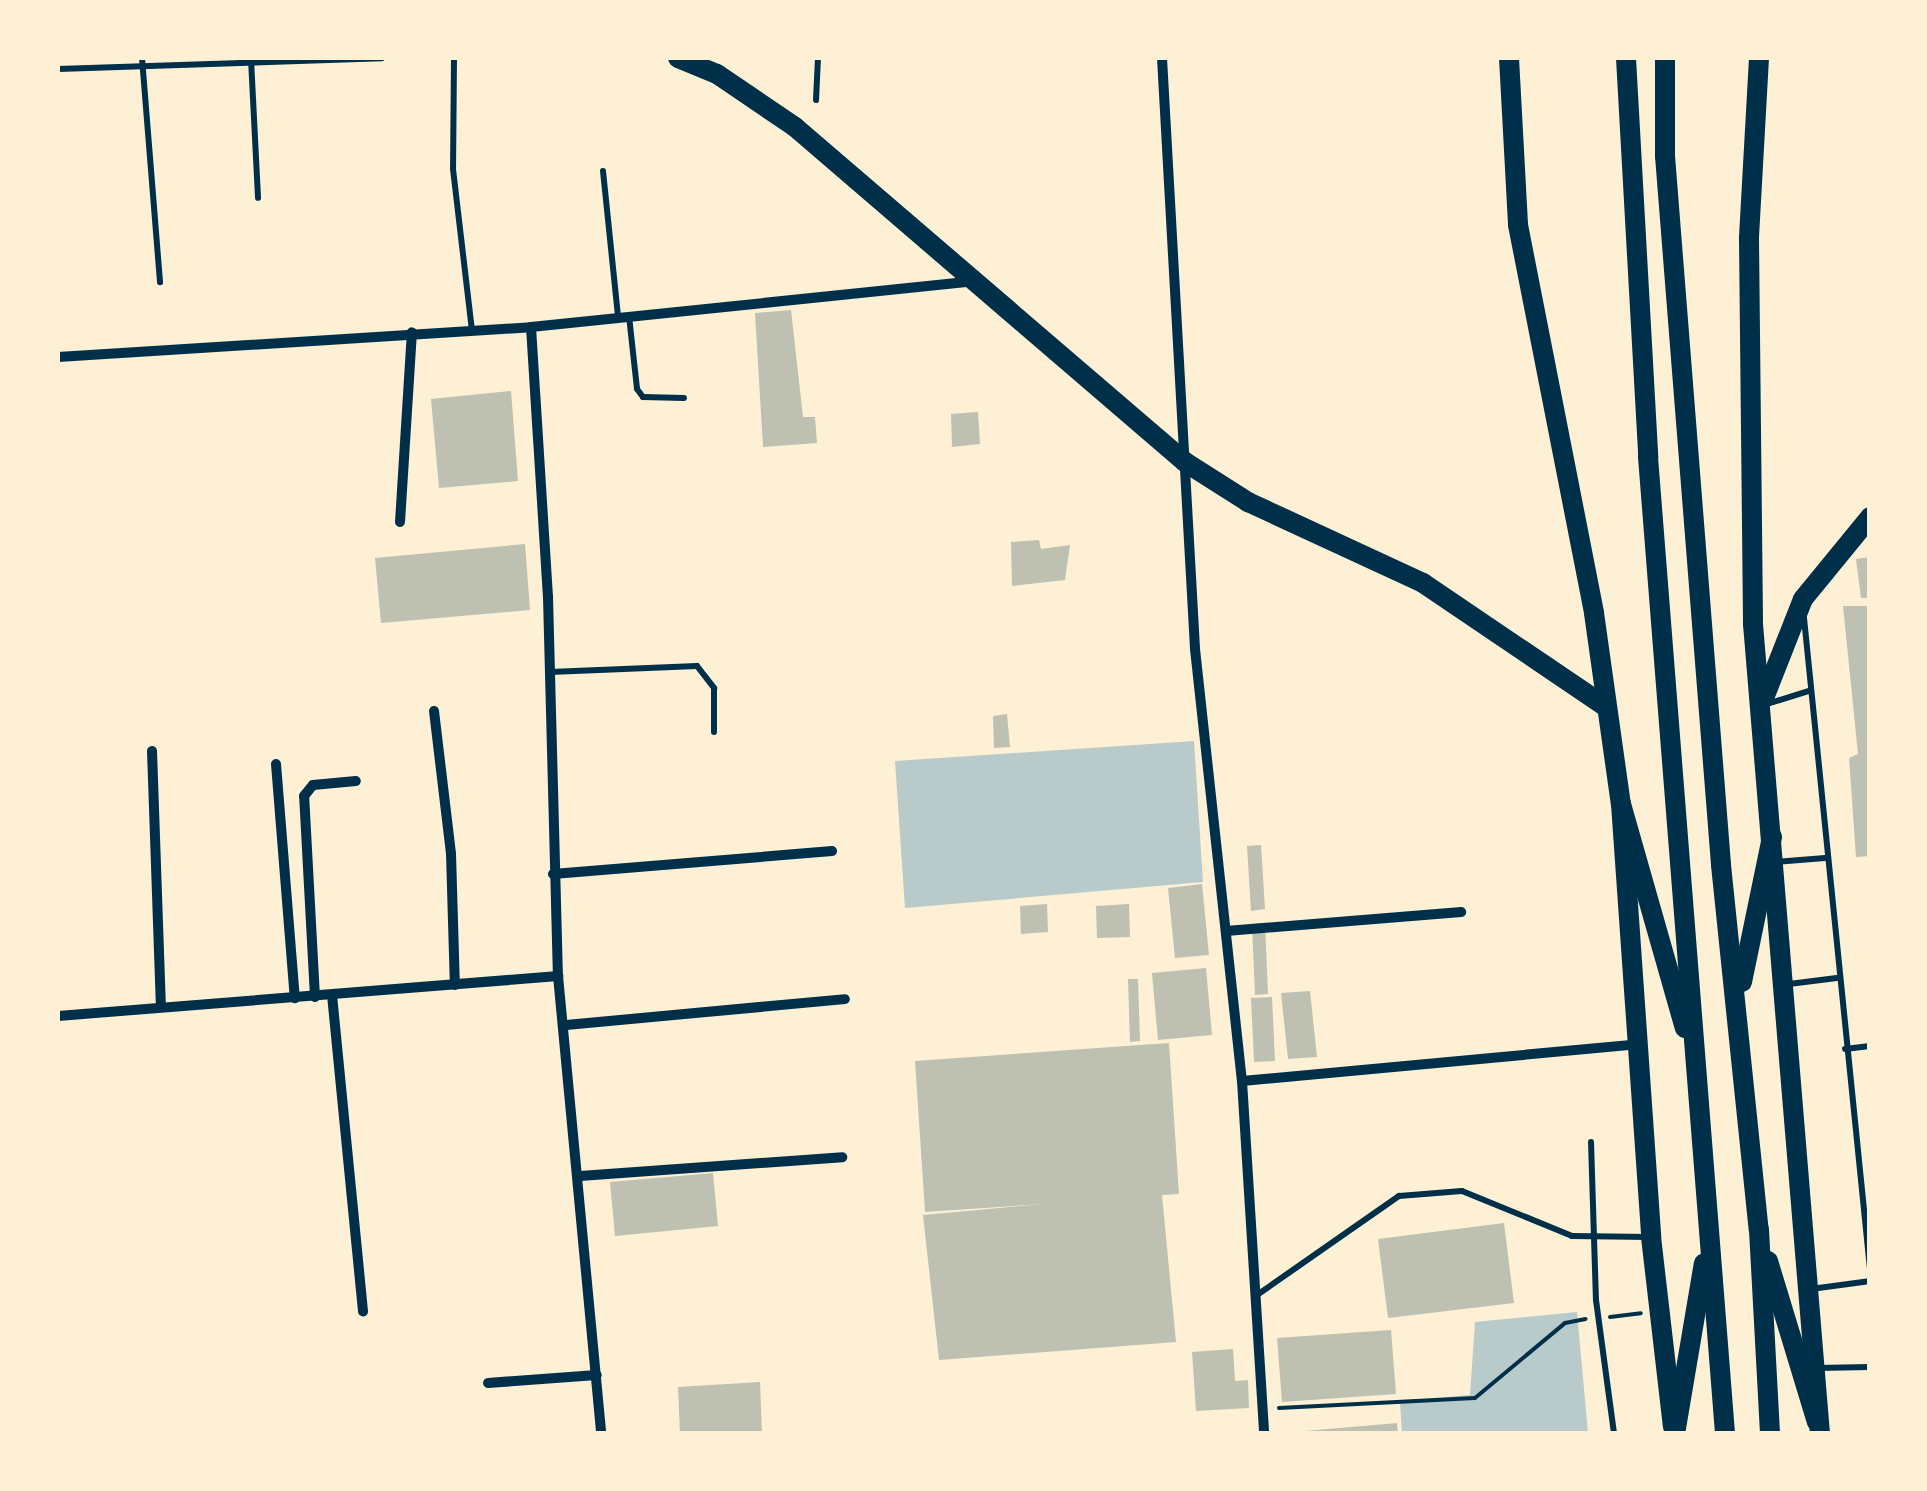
<!DOCTYPE html>
<style>
body{margin:0}
#map{position:relative;width:1927px;height:1491px;overflow:hidden;background:#fdf0d5;font-family:"Times New Roman",serif}
div>[style]{position:absolute}
.green>*{inset:0;background:#b9caca}
.building>*{inset:0;background:#bec0b2}
.path>*{height:4px;margin:-2px;padding:0 2px;transform-origin:2px;border-radius:2px;background:#003049}
.service>*{height:6px;margin:-3px;padding:0 3px;transform-origin:3px;border-radius:3px;background:#003049}
.minor>*{height:10px;margin:-5px;padding:0 5px;transform-origin:5px;border-radius:5px;background:#003049}
.primary>*{height:20px;margin:-10px;padding:0 10px;transform-origin:10px;border-radius:10px;background:#003049}
.trunk>*{height:20px;margin:-10px;padding:0 10px;transform-origin:10px;border-radius:10px;background:#003049}
span{translate:-50% -50%;white-space:nowrap;text-align:center;line-height:1.15;-webkit-text-stroke:10px #fdf0d5;paint-order:stroke}
.frame{position:absolute;inset:0;border:60px solid #fdf0d5;pointer-events:none}
</style>
<div id="map">
<div class="green">
<i style="clip-path:polygon(1194px 741px,1203px 882px,905px 908px,895px 761px)"></i>
<i style="clip-path:polygon(1577px 1312px,1588px 1433px,1402px 1433px,1400px 1401px,1470px 1395px,1475px 1322px)"></i>
</div>
<div class="building">
<i style="clip-path:polygon(791px 310px,803px 417px,815px 417px,817px 443px,763px 447px,755px 313px)"></i>
<i style="clip-path:polygon(511px 391px,518px 481px,439px 488px,431px 399px)"></i>
<i style="clip-path:polygon(978px 412px,980px 444px,952px 447px,951px 414px)"></i>
<i style="clip-path:polygon(1039px 540px,1041px 549px,1070px 545px,1065px 580px,1012px 586px,1011px 542px)"></i>
<i style="clip-path:polygon(525px 544px,530px 610px,381px 623px,375px 558px)"></i>
<i style="clip-path:polygon(1870px 557px,1870px 598px,1861px 598px,1856px 559px)"></i>
<i style="clip-path:polygon(1843px 606px,1870px 606px,1870px 856px,1856px 857px,1849px 758px,1858px 754px)"></i>
<i style="clip-path:polygon(1007px 714px,1010px 747px,994px 748px,993px 716px)"></i>
<i style="clip-path:polygon(1261px 845px,1265px 909px,1251px 911px,1247px 846px)"></i>
<i style="clip-path:polygon(1202px 884px,1209px 955px,1175px 958px,1168px 888px)"></i>
<i style="clip-path:polygon(1047px 904px,1048px 932px,1021px 934px,1020px 906px)"></i>
<i style="clip-path:polygon(1129px 904px,1130px 937px,1097px 938px,1096px 906px)"></i>
<i style="clip-path:polygon(1265px 923px,1268px 994px,1255px 995px,1252px 924px)"></i>
<i style="clip-path:polygon(1206px 968px,1212px 1035px,1158px 1040px,1152px 973px)"></i>
<i style="clip-path:polygon(1128px 979px,1138px 979px,1140px 1041px,1130px 1042px)"></i>
<i style="clip-path:polygon(1310px 991px,1317px 1057px,1288px 1059px,1281px 993px)"></i>
<i style="clip-path:polygon(1272px 997px,1275px 1061px,1254px 1062px,1251px 998px)"></i>
<i style="clip-path:polygon(1169px 1043px,1179px 1194px,1162px 1195px,1176px 1342px,939px 1360px,923px 1215px,1042px 1204px,925px 1212px,915px 1061px)"></i>
<i style="clip-path:polygon(713px 1173px,718px 1226px,615px 1236px,610px 1182px)"></i>
<i style="clip-path:polygon(1504px 1223px,1514px 1303px,1388px 1318px,1378px 1239px)"></i>
<i style="clip-path:polygon(1391px 1330px,1396px 1394px,1282px 1402px,1277px 1338px)"></i>
<i style="clip-path:polygon(1233px 1349px,1235px 1381px,1248px 1380px,1249px 1408px,1196px 1411px,1192px 1352px)"></i>
<i style="clip-path:polygon(760px 1382px,762px 1434px,680px 1434px,678px 1387px)"></i>
<i style="clip-path:polygon(1397px 1423px,1398px 1434px,1306px 1434px,1305px 1431px)"></i>
</div>
<div class="path">
<i style="left:1610px;top:1317px;width:31px;rotate:-7deg"></i>
<i style="left:1279px;top:1408px;width:196px;rotate:-2.9deg"></i>
<i style="left:1475px;top:1398px;width:117px;rotate:-39.8deg"></i>
<i style="left:1565px;top:1323px;width:21px;rotate:-11deg"></i>
</div>
<div class="service">
<i style="left:142px;top:58px;width:225px;rotate:85.4deg"></i>
<i style="left:454px;top:58px;width:111px;rotate:90.5deg"></i>
<i style="left:453px;top:169px;width:162px;rotate:83.3deg"></i>
<i style="left:251px;top:59px;width:139px;rotate:87.1deg"></i>
<i style="left:58px;top:69px;width:324px;rotate:-1.9deg"></i>
<i style="left:816px;top:100px;width:42px;rotate:-87.3deg"></i>
<i style="left:603px;top:171px;width:147px;rotate:84.1deg"></i>
<i style="left:629px;top:316px;width:73px;rotate:83.7deg"></i>
<i style="left:637px;top:389px;width:10px;rotate:53deg"></i>
<i style="left:643px;top:397px;width:41px;rotate:1.4deg"></i>
<i style="left:1804px;top:618px;width:654px;rotate:84.21deg"></i>
<i style="left:550px;top:672px;width:147px;rotate:-2.3deg"></i>
<i style="left:697px;top:666px;width:28px;rotate:52deg"></i>
<i style="left:714px;top:688px;width:44px;rotate:90deg"></i>
<i style="left:1767px;top:704px;width:44px;rotate:-17.2deg"></i>
<i style="left:1776px;top:862px;width:49px;rotate:-4.7deg"></i>
<i style="left:1789px;top:984px;width:48px;rotate:-7.1deg"></i>
<i style="left:1845px;top:1049px;width:25px;rotate:-7deg"></i>
<i style="left:1591px;top:1142px;width:158px;rotate:88.2deg"></i>
<i style="left:1596px;top:1300px;width:135px;rotate:82.3deg"></i>
<i style="left:1811px;top:1289px;width:60px;rotate:-7.7deg"></i>
<i style="left:1257px;top:1295px;width:173px;rotate:-34.9deg"></i>
<i style="left:1399px;top:1196px;width:63px;rotate:-4.5deg"></i>
<i style="left:1462px;top:1191px;width:119px;rotate:22.2deg"></i>
<i style="left:1572px;top:1236px;width:77px;rotate:0.7deg"></i>
<i style="left:1817px;top:1368px;width:53px;rotate:-1.1deg"></i>
</div>
<div class="minor">
<i style="left:1162px;top:58px;width:592px;rotate:86.8deg"></i>
<i style="left:1195px;top:649px;width:435px;rotate:83.8deg"></i>
<i style="left:1242px;top:1081px;width:354px;rotate:86.4deg"></i>
<i style="left:531px;top:327px;width:271px;rotate:86.4deg"></i>
<i style="left:548px;top:597px;width:379px;rotate:88.5deg"></i>
<i style="left:558px;top:976px;width:460px;rotate:84.6deg"></i>
<i style="left:58px;top:357px;width:474px;rotate:-3.6deg"></i>
<i style="left:531px;top:327px;width:440px;rotate:-5.9deg"></i>
<i style="left:400px;top:522px;width:190px;rotate:-86.4deg"></i>
<i style="left:434px;top:711px;width:144px;rotate:83.2deg"></i>
<i style="left:451px;top:854px;width:131px;rotate:88.3deg"></i>
<i style="left:152px;top:751px;width:256px;rotate:88deg"></i>
<i style="left:276px;top:764px;width:235px;rotate:85.4deg"></i>
<i style="left:553px;top:874px;width:280px;rotate:-4.7deg"></i>
<i style="left:1226px;top:931px;width:236px;rotate:-4.6deg"></i>
<i style="left:332px;top:995px;width:318px;rotate:84.4deg"></i>
<i style="left:315px;top:997px;width:201px;rotate:-93.1deg"></i>
<i style="left:304px;top:796px;width:14px;rotate:-51deg"></i>
<i style="left:313px;top:785px;width:43px;rotate:-5.3deg"></i>
<i style="left:58px;top:1016px;width:502px;rotate:-4.57deg"></i>
<i style="left:566px;top:1025px;width:280px;rotate:-5.3deg"></i>
<i style="left:1242px;top:1081px;width:399px;rotate:-5.3deg"></i>
<i style="left:580px;top:1176px;width:263px;rotate:-4.1deg"></i>
<i style="left:488px;top:1383px;width:109px;rotate:-4.2deg"></i>
</div>
<div class="primary">
<i style="left:678px;top:58px;width:42px;rotate:22.3deg"></i>
<i style="left:717px;top:74px;width:94px;rotate:34.2deg"></i>
<i style="left:795px;top:127px;width:514px;rotate:40.66deg"></i>
<i style="left:1185px;top:462px;width:75px;rotate:32.4deg"></i>
<i style="left:1248px;top:502px;width:193px;rotate:24.8deg"></i>
<i style="left:1423px;top:583px;width:221px;rotate:34.1deg"></i>
<i style="left:1509px;top:58px;width:167px;rotate:86.9deg"></i>
<i style="left:1518px;top:225px;width:395px;rotate:78.9deg"></i>
<i style="left:1594px;top:613px;width:193px;rotate:82deg"></i>
<i style="left:1621px;top:804px;width:434px;rotate:86deg"></i>
<i style="left:1651px;top:1237px;width:191px;rotate:83.4deg"></i>
<i style="left:1759px;top:58px;width:181px;rotate:93.2deg"></i>
<i style="left:1749px;top:239px;width:385px;rotate:89.4deg"></i>
<i style="left:1753px;top:624px;width:813px;rotate:85.27deg"></i>
<i style="left:1764px;top:698px;width:106px;rotate:-68.5deg"></i>
<i style="left:1803px;top:599px;width:106px;rotate:-50.7deg"></i>
</div>
<div class="trunk">
<i style="left:1626px;top:58px;width:400px;rotate:86.8deg"></i>
<i style="left:1648px;top:457px;width:980px;rotate:85.49deg"></i>
<i style="left:1665px;top:58px;width:98px;rotate:90deg"></i>
<i style="left:1665px;top:156px;width:711px;rotate:85.48deg"></i>
<i style="left:1721px;top:865px;width:367px;rotate:84.1deg"></i>
<i style="left:1759px;top:1230px;width:204px;rotate:86.9deg"></i>
<i style="left:1621px;top:804px;width:233px;rotate:74.1deg"></i>
<i style="left:1742px;top:982px;width:148px;rotate:-78.3deg"></i>
<i style="left:1768px;top:1261px;width:168px;rotate:73.1deg"></i>
<i style="left:1675px;top:1434px;width:173px;rotate:-80.4deg"></i>
</div>
<div class="frame"></div>
</div>
